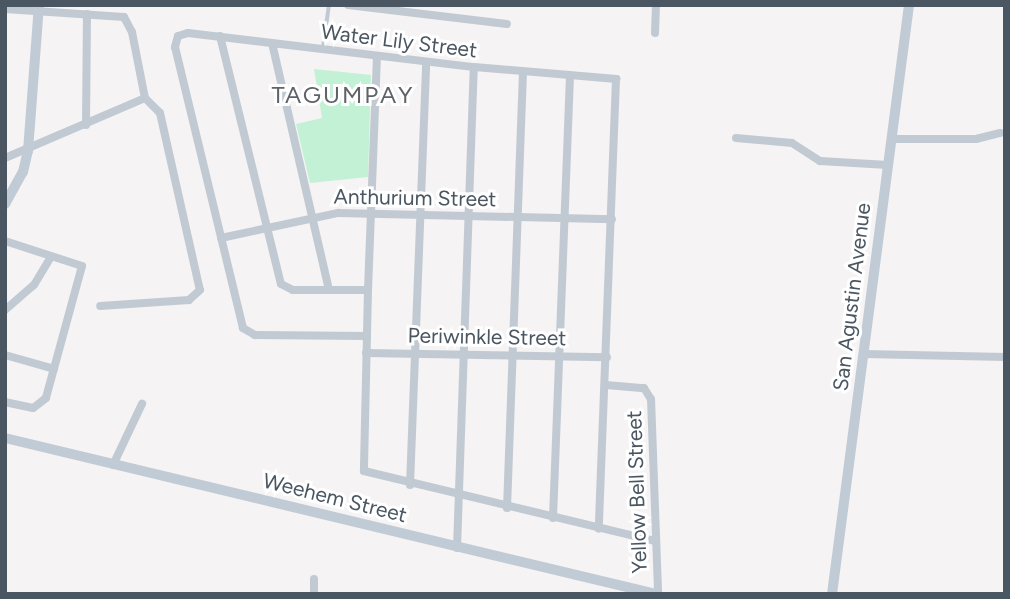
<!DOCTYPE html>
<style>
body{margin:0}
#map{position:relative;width:1010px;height:599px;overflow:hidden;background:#f5f3f3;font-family:Figtree,sans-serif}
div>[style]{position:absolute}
.green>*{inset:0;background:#c3f1d5}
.lane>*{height:3.5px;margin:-1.75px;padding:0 1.75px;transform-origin:1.75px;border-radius:1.75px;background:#c1cad2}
.street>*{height:8px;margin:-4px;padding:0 4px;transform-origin:4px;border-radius:4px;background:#c1cad2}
.secondary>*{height:10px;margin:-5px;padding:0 5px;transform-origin:5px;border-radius:5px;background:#c1cbd6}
span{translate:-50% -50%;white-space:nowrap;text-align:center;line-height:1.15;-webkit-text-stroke:6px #fff;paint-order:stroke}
.street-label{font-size:21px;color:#4a5661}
.quarter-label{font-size:24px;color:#5f6368;letter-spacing:2px}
.frame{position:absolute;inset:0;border:7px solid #4a5661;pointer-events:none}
</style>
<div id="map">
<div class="green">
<i style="clip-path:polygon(314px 69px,371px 75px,368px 177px,310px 183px,296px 124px,322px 118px)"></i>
</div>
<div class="lane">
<i style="left:323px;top:48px;width:43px;rotate:-82.1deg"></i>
</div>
<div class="street">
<i style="left:348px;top:5px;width:160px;rotate:6.8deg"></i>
<i style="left:5px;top:9px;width:119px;rotate:3.8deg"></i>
<i style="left:124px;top:17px;width:17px;rotate:62deg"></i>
<i style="left:132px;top:32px;width:67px;rotate:78.9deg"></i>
<i style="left:145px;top:98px;width:21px;rotate:45deg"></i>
<i style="left:160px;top:113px;width:181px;rotate:77.3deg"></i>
<i style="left:200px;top:290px;width:15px;rotate:138deg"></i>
<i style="left:189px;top:300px;width:89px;rotate:176.1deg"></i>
<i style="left:655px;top:33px;width:28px;rotate:-88deg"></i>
<i style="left:220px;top:36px;width:255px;rotate:76.2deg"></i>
<i style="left:281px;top:284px;width:13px;rotate:27deg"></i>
<i style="left:293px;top:290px;width:75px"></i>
<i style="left:368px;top:290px;width:181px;rotate:91.3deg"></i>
<i style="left:364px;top:471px;width:300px;rotate:13.5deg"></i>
<i style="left:272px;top:43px;width:253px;rotate:77deg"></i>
<i style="left:86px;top:125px;width:111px;rotate:-89.5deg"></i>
<i style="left:736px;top:138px;width:56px;rotate:5.1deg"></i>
<i style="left:792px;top:143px;width:33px;rotate:33deg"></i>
<i style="left:820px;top:161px;width:68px;rotate:3.4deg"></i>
<i style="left:892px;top:139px;width:84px"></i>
<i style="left:976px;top:139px;width:25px;rotate:-14deg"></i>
<i style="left:5px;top:158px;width:152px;rotate:-23.2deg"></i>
<i style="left:221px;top:238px;width:120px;rotate:-12.1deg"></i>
<i style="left:338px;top:213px;width:274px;rotate:1.3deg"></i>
<i style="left:5px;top:241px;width:81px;rotate:18deg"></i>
<i style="left:82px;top:266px;width:137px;rotate:105.3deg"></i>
<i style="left:46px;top:398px;width:16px;rotate:142deg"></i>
<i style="left:33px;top:408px;width:29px;rotate:-168deg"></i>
<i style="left:368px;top:290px;width:234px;rotate:-87.8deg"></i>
<i style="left:5px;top:310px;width:38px;rotate:-41deg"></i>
<i style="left:34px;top:285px;width:33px;rotate:-59deg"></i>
<i style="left:367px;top:336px;width:112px;rotate:-179.5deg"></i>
<i style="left:255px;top:335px;width:14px;rotate:-150deg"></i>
<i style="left:243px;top:328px;width:289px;rotate:-103.6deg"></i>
<i style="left:175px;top:47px;width:11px;rotate:-75deg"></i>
<i style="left:178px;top:36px;width:10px;rotate:-17deg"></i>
<i style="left:188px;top:33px;width:288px;rotate:6.8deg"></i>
<i style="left:474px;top:67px;width:143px;rotate:4.8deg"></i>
<i style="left:616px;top:79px;width:450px;rotate:92.2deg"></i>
<i style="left:366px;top:353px;width:241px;rotate:1deg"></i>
<i style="left:864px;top:354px;width:141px;rotate:1.2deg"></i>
<i style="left:5px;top:355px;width:51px;rotate:15.9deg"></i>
<i style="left:606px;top:385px;width:38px;rotate:5deg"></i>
<i style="left:644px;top:388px;width:13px;rotate:58deg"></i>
<i style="left:651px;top:399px;width:195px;rotate:87.9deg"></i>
<i style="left:113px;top:465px;width:68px;rotate:-64.6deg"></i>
<i style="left:410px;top:485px;width:423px;rotate:-87.8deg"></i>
<i style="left:507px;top:508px;width:436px;rotate:-87.9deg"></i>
<i style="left:553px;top:518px;width:443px;rotate:-87.8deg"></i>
<i style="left:457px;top:548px;width:481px;rotate:-88deg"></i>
<i style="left:314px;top:579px;width:15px;rotate:90deg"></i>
</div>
<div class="secondary">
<i style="left:5px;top:204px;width:37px;rotate:-61deg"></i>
<i style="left:23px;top:172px;width:22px;rotate:-77deg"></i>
<i style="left:28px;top:151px;width:146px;rotate:-85.7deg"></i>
<i style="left:5px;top:438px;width:669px;rotate:13.48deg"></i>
<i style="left:832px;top:594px;width:594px;rotate:-82.55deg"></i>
</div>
<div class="street-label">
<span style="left:399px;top:41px;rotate:7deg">Water Lily Street</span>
<span style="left:415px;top:198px;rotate:1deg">Anthurium Street</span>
<span style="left:852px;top:297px;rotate:-83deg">San Agustin Avenue</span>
<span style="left:487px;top:337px;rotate:1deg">Periwinkle Street</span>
<span style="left:637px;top:492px;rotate:-92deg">Yellow Bell Street</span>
<span style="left:335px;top:498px;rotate:14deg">Weehem Street</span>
</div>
<div class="quarter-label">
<span style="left:343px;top:95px">TAGUMPAY</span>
</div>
<div class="frame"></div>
</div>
